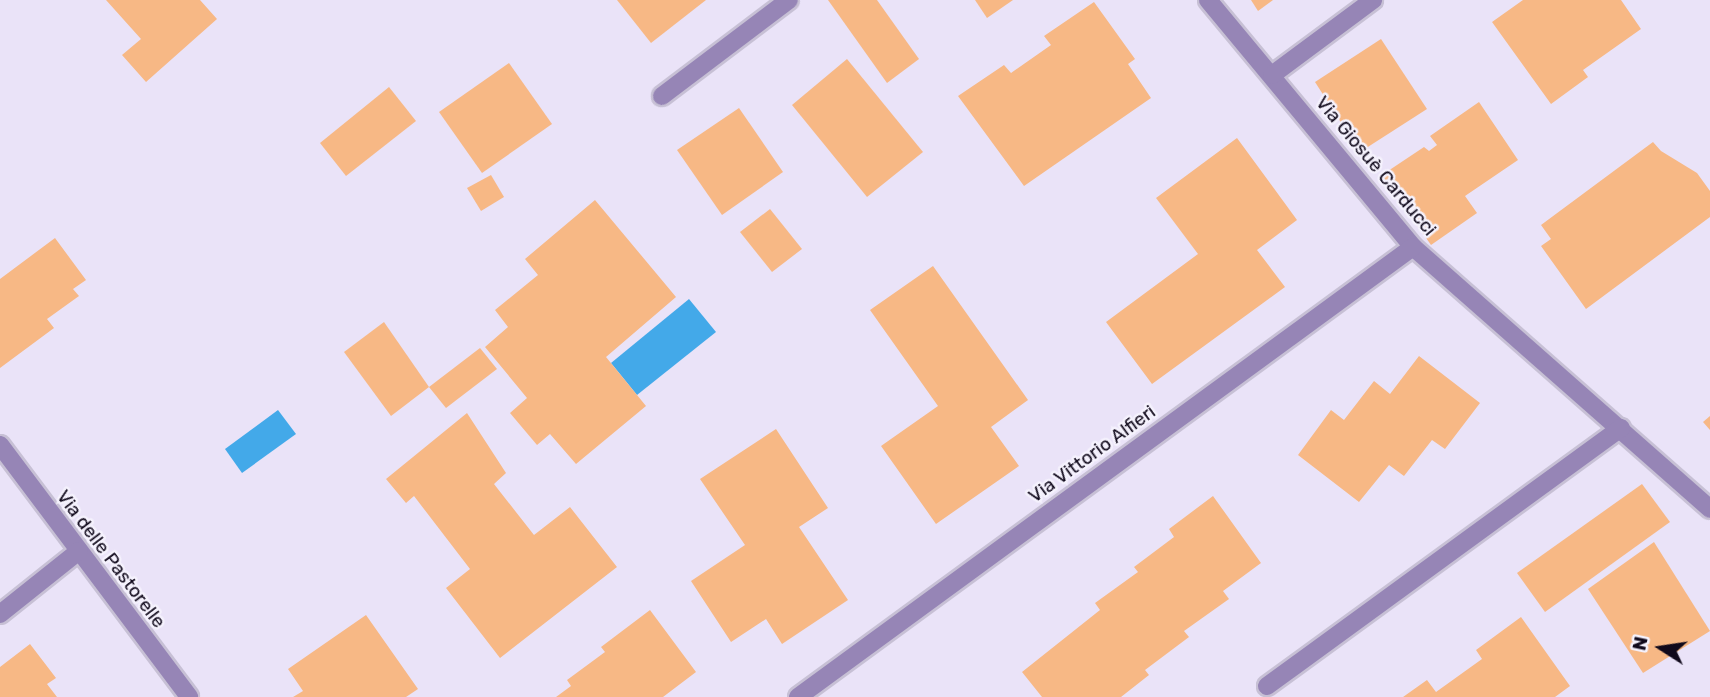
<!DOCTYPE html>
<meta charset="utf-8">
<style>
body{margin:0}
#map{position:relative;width:1710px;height:697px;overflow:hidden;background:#eae3f8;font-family:Rubik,sans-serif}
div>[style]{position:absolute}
.water>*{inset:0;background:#43a9e9}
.building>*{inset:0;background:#f7b885}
.roads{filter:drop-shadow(2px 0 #c7c0d5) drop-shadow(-2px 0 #c7c0d5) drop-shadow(0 2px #c7c0d5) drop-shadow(0 -2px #c7c0d5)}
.minor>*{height:18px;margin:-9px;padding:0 9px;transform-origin:9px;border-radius:9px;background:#9685b6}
span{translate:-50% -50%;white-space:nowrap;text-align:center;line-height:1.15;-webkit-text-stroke:5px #f5f2fd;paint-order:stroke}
.street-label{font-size:19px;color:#10091b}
.north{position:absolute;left:1626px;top:613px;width:70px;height:70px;-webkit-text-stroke:5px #f5f2fd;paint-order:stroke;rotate:282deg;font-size:19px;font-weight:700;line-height:28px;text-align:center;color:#10091b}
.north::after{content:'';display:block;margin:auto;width:24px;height:32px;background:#10091b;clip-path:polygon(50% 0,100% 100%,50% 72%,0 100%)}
</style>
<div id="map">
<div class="water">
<i style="clip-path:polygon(689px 299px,716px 332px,637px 395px,611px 363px)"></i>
<i style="clip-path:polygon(278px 410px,296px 434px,242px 473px,225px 449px)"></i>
</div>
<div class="building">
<i style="clip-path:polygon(106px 0,200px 0,217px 19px,146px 82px,122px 55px,141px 39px)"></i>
<i style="clip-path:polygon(617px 0,706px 0,651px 43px)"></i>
<i style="clip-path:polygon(828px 0,877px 0,919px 59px,887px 83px)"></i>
<i style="clip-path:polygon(975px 0,1013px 0,987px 18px)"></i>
<i style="clip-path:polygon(1251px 0,1273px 0,1258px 11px)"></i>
<i style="clip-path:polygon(1523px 0,1621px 0,1641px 29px,1583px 70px,1588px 77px,1551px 104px,1492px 22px)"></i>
<i style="clip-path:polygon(1094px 2px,1135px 59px,1128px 64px,1151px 98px,1024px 186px,958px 96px,1004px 65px,1011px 73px,1051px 45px,1044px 36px)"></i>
<i style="clip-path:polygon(1381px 39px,1427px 109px,1360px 152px,1315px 82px)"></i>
<i style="clip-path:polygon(847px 59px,923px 152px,867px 197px,792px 105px)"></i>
<i style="clip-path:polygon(509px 63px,552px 124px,482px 173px,439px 112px)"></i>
<i style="clip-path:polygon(389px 87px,416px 121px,346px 176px,320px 143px)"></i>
<i style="clip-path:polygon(1479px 102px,1518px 160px,1465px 196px,1477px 213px,1431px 245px,1382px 175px,1424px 147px,1429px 151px,1437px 145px,1430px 136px)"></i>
<i style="clip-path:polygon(739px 108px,783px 172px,722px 215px,677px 150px)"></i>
<i style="clip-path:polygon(1237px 138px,1297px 220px,1257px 250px,1285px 287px,1152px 384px,1106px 322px,1198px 254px,1156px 198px)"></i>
<i style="clip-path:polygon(1653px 142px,1661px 151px,1697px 173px,1710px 191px,1710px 217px,1586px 309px,1541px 246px,1551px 239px,1541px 225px)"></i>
<i style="clip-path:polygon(491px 175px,504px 197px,481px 211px,467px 188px)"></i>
<i style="clip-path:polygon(595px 200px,676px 297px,606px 357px,646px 406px,576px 464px,550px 434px,537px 445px,510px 413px,527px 398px,485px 347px,508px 327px,495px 310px,538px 275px,525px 259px)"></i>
<i style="clip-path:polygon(770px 209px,802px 249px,772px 272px,740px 232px)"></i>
<i style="clip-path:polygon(55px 238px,86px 280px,73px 289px,79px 296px,47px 319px,54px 328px,0 368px,0 279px)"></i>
<i style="clip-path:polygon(933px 266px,1028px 400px,991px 427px,1019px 466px,936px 524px,881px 446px,938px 406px,870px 310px)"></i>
<i style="clip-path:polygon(384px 322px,429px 387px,391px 416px,344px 352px)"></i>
<i style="clip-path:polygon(480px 348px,497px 369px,446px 408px,429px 387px)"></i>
<i style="clip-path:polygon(1419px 356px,1480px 403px,1445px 449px,1432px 440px,1404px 476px,1389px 465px,1359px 502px,1298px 455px,1331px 410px,1344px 420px,1374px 381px,1390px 394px)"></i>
<i style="clip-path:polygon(467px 413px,506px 473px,494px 484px,534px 535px,570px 507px,617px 567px,500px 658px,446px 588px,470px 569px,414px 496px,406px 503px,386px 479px)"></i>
<i style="clip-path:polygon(1710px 416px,1710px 430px,1703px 422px)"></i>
<i style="clip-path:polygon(776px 429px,828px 508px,799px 527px,848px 600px,782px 644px,766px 619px,731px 642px,691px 581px,745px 545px,700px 479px)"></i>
<i style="clip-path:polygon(1642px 484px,1670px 522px,1545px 612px,1517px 573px)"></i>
<i style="clip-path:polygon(1213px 496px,1261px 563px,1223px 591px,1229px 599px,1184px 631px,1189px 637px,1145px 670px,1149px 675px,1121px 697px,1042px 697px,1022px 672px,1100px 610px,1095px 603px,1138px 572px,1134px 567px,1174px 537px,1169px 529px)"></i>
<i style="clip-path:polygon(1654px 542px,1710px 631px,1643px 673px,1588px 589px)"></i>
<i style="clip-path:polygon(650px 610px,696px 672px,663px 697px,556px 697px,571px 686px,567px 680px,605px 652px,601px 647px)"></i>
<i style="clip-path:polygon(366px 615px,418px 689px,406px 697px,293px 697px,303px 691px,288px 669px)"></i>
<i style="clip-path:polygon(1521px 617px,1570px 686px,1555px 697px,1403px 697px,1427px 680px,1436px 692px,1482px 659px,1476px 650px)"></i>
<i style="clip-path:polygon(30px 644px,56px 678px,47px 684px,57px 697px,0 697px,0 667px)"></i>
</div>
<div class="roads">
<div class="minor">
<i style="left:1208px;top:0;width:321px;rotate:50.3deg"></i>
<i style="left:1413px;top:247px;width:396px;rotate:41.4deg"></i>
<i style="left:1272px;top:75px;width:126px;rotate:-36.6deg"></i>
<i style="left:662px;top:96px;width:159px;rotate:-37.1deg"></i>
<i style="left:0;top:445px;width:315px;rotate:53.1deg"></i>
<i style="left:0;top:614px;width:101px;rotate:-38.6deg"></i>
<i style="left:1267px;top:686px;width:438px;rotate:-36.1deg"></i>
<i style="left:798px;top:697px;width:762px;rotate:-36.19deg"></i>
</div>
</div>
<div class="street-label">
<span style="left:1376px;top:166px;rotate:50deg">Via Giosuè Carducci</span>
<span style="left:1092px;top:454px;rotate:-36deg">Via Vittorio Alfieri</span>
<span style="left:111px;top:559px;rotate:53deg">Via delle Pastorelle</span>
</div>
<div class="north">N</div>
</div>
